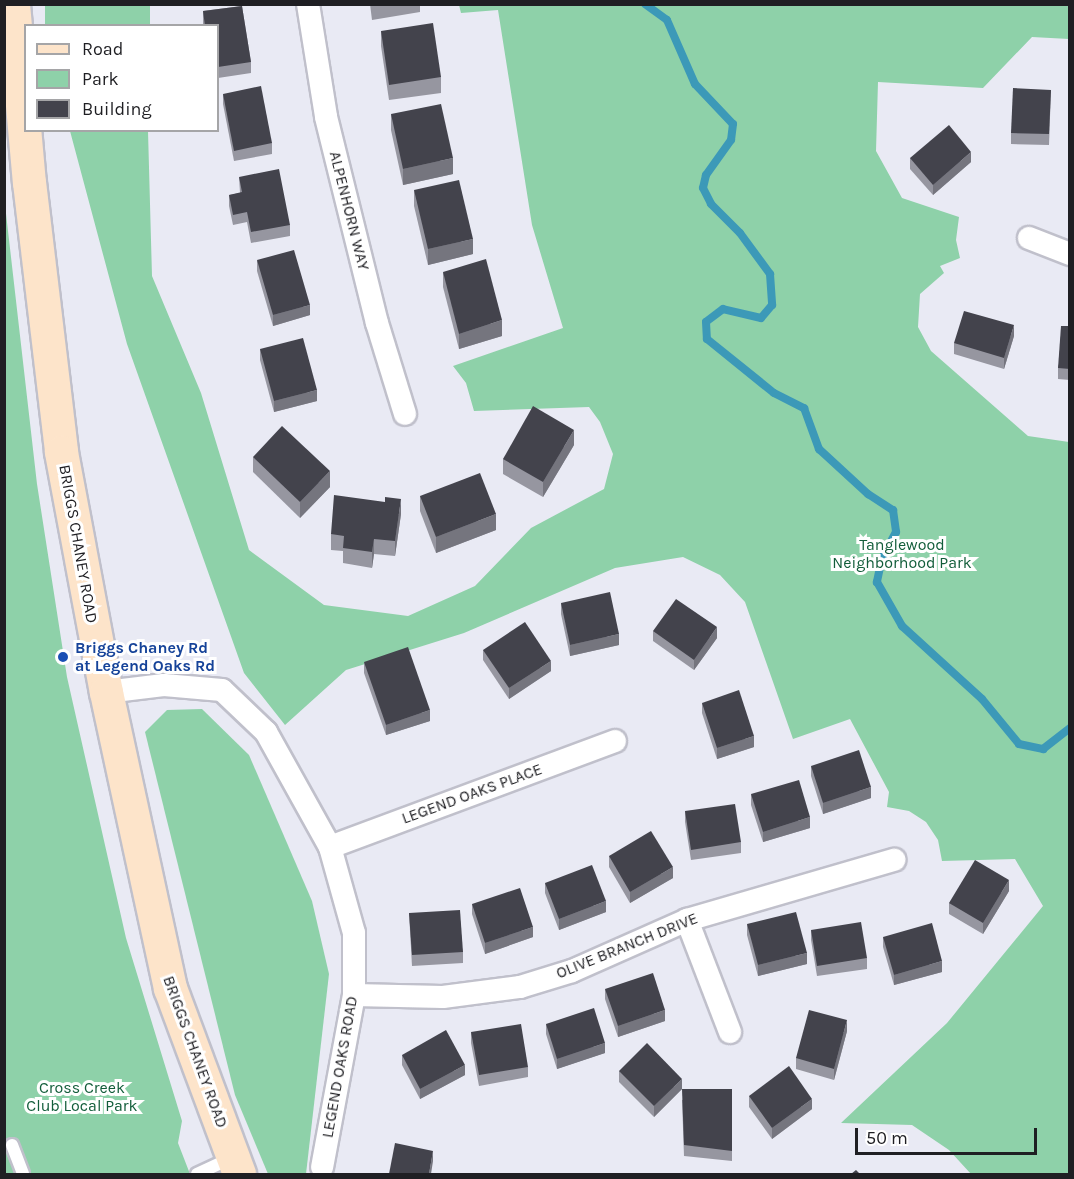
<!DOCTYPE html>
<style>
body{margin:0}
#map{position:relative;width:1074px;height:1179px;overflow:hidden;background:#e9eaf4;font-family:Karla,sans-serif}
div>[style]{position:absolute}
.green>*{inset:0;background:#8ed1a9}
.stream>*{height:8px;margin:-4px;padding:0 4px;transform-origin:4px;border-radius:4px;background:#3c99b8}
.roads{filter:drop-shadow(2px 0 #c0c0cb) drop-shadow(-2px 0 #c0c0cb) drop-shadow(0 2px #c0c0cb) drop-shadow(0 -2px #c0c0cb)}
.lane>*{height:12px;margin:-6px;padding:0 6px;transform-origin:6px;border-radius:6px;background:#fff}
.street>*{height:22px;margin:-11px;padding:0 11px;transform-origin:11px;border-radius:11px;background:#fff}
.secondary>*{height:33px;margin:-16.5px;padding:0 16.5px;transform-origin:16.5px;border-radius:16.5px;background:#fde4ca}
.wall>*{inset:0;background:#9696a0}
.shaded-wall>*{inset:0;background:#75757e}
.building>*{inset:0;background:#43434c}
.dots>*{width:16px;height:16px;translate:-50% -50%;box-sizing:border-box;border:3px solid #fff;border-radius:50%}
span{translate:-50% -50%;white-space:nowrap;text-align:center;line-height:1.15;-webkit-text-stroke:6px #fff;paint-order:stroke}
.street-label{font-size:16px;color:#1f1f23}
.park-label{font-size:16px;color:#125d3a}
.transit-label{font-size:16px;color:#164399;font-weight:700}
.left{translate:0 -50%;text-align:left}
.frame{position:absolute;inset:0;border:6px solid #1f1f23;pointer-events:none}
.legend{position:absolute;left:24px;top:24px;width:195px;height:108px;box-sizing:border-box;background:#fff;border:2px solid #a5a5a7;margin:0;padding:8px 10px;list-style:none;font-size:18px;color:#1f1f23}
.legend li{display:flex;align-items:center;gap:12px;height:30px}
.legend b{width:30px;border:2px solid #a5a5a7}
.scale{position:absolute;left:855px;top:1128px;width:182px;height:27px;box-sizing:border-box;border:3px solid #1f1f23;border-top:0;padding-left:8px;font-size:18px;line-height:21px;white-space:nowrap;color:#1f1f23;-webkit-text-stroke:4px #fff;paint-order:stroke}
</style>
<div id="map">
<div class="green">
<i style="clip-path:polygon(45px 5px,150px 5px,150px 25px,45px 25px)"></i>
<i style="clip-path:polygon(459px 5px,1069px 5px,1069px 39px,1032px 37px,983px 88px,878px 82px,876px 151px,902px 198px,959px 217px,956px 240px,960px 258px,940px 266px,944px 273px,920px 294px,918px 327px,931px 351px,1028px 436px,1069px 442px,1069px 1174px,971px 1174px,949px 1150px,912px 1125px,841px 1123px,947px 1023px,1043px 906px,1015px 859px,942px 861px,938px 840px,926px 822px,909px 811px,887px 807px,889px 792px,850px 719px,793px 739px,745px 602px,720px 575px,683px 557px,615px 568px,464px 633px,346px 670px,285px 725px,244px 673px,127px 344px,70px 131px,148px 131px,152px 276px,201px 393px,249px 550px,324px 605px,408px 616px,475px 586px,531px 528px,604px 489px,613px 454px,600px 422px,589px 407px,474px 411px,466px 383px,453px 366px,563px 328px,532px 225px,498px 10px,461px 13px)"></i>
<i style="clip-path:polygon(4px 196px,37px 484px,67px 677px,126px 938px,182px 1121px,178px 1143px,190px 1174px,5px 1174px)"></i>
<i style="clip-path:polygon(202px 709px,249px 755px,312px 901px,329px 974px,306px 1174px,268px 1174px,235px 1095px,145px 732px,167px 710px)"></i>
</div>
<div class="stream">
<i style="left:645px;top:4px;width:27px;rotate:36deg"></i>
<i style="left:667px;top:20px;width:70px;rotate:66.4deg"></i>
<i style="left:695px;top:84px;width:55px;rotate:46.5deg"></i>
<i style="left:733px;top:124px;width:16px;rotate:97deg"></i>
<i style="left:731px;top:140px;width:43px;rotate:125.5deg"></i>
<i style="left:706px;top:175px;width:13px;rotate:103deg"></i>
<i style="left:703px;top:188px;width:18px;rotate:63deg"></i>
<i style="left:711px;top:204px;width:41px;rotate:45deg"></i>
<i style="left:740px;top:233px;width:51px;rotate:53.8deg"></i>
<i style="left:770px;top:274px;width:31px;rotate:86deg"></i>
<i style="left:772px;top:305px;width:17px;rotate:130deg"></i>
<i style="left:761px;top:318px;width:39px;rotate:-167deg"></i>
<i style="left:723px;top:309px;width:21px;rotate:143deg"></i>
<i style="left:706px;top:322px;width:17px;rotate:87deg"></i>
<i style="left:707px;top:339px;width:86px;rotate:38.9deg"></i>
<i style="left:774px;top:393px;width:34px;rotate:27deg"></i>
<i style="left:804px;top:408px;width:44px;rotate:69.9deg"></i>
<i style="left:819px;top:449px;width:67px;rotate:42.6deg"></i>
<i style="left:868px;top:494px;width:30px;rotate:33deg"></i>
<i style="left:893px;top:510px;width:22px;rotate:82deg"></i>
<i style="left:896px;top:532px;width:30px;rotate:118deg"></i>
<i style="left:882px;top:558px;width:25px;rotate:102deg"></i>
<i style="left:877px;top:582px;width:51px;rotate:60.4deg"></i>
<i style="left:902px;top:626px;width:108px;rotate:42.4deg"></i>
<i style="left:982px;top:699px;width:58px;rotate:50.6deg"></i>
<i style="left:1019px;top:744px;width:25px;rotate:12deg"></i>
<i style="left:1043px;top:749px;width:34px;rotate:-38deg"></i>
</div>
<div class="roads">
<div class="lane">
<i style="left:12px;top:1145px;width:31px;rotate:69deg"></i>
<i style="left:197px;top:1174px;width:38px;rotate:-25deg"></i>
</div>
<div class="street">
<i style="left:308px;top:4px;width:114px;rotate:80.9deg"></i>
<i style="left:326px;top:117px;width:212px;rotate:76.1deg"></i>
<i style="left:377px;top:323px;width:95px;rotate:72.9deg"></i>
<i style="left:1029px;top:238px;width:44px;rotate:21.3deg"></i>
<i style="left:106px;top:692px;width:58px;rotate:-6.9deg"></i>
<i style="left:164px;top:685px;width:58px;rotate:4.9deg"></i>
<i style="left:222px;top:690px;width:61px;rotate:43.7deg"></i>
<i style="left:266px;top:732px;width:132px;rotate:60.9deg"></i>
<i style="left:330px;top:847px;width:89px;rotate:74.4deg"></i>
<i style="left:354px;top:933px;width:62px;rotate:90deg"></i>
<i style="left:354px;top:995px;width:175px;rotate:100.5deg"></i>
<i style="left:330px;top:847px;width:304px;rotate:-20.4deg"></i>
<i style="left:687px;top:920px;width:120px;rotate:69deg"></i>
<i style="left:354px;top:995px;width:89px;rotate:1.3deg"></i>
<i style="left:443px;top:997px;width:78px;rotate:-7.4deg"></i>
<i style="left:520px;top:987px;width:54px;rotate:-17.1deg"></i>
<i style="left:572px;top:971px;width:126px;rotate:-23.9deg"></i>
<i style="left:687px;top:920px;width:216px;rotate:-16.2deg"></i>
</div>
<div class="secondary">
<i style="left:13px;top:4px;width:179px;rotate:84.9deg"></i>
<i style="left:29px;top:182px;width:272px;rotate:83.2deg"></i>
<i style="left:61px;top:452px;width:244px;rotate:79.4deg"></i>
<i style="left:106px;top:692px;width:303px;rotate:77.8deg"></i>
<i style="left:170px;top:988px;width:198px;rotate:69.6deg"></i>
</div>
</div>
<div class="wall">
<i style="clip-path:polygon(370px 4px,420px 4px,420px 12px,372px 20px)"></i>
<i style="clip-path:polygon(242px 6px,251px 62px,251px 73px,218px 78px,218px 26px,203px 26px,203px 11px)"></i>
<i style="clip-path:polygon(381px 31px,441px 77px,441px 93px,389px 100px,381px 46px)"></i>
<i style="clip-path:polygon(1051px 90px,1049px 145px,1011px 144px,1011px 133px)"></i>
<i style="clip-path:polygon(223px 94px,272px 143px,272px 154px,234px 161px,223px 104px)"></i>
<i style="clip-path:polygon(391px 114px,453px 174px,403px 185px,391px 130px)"></i>
<i style="clip-path:polygon(910px 158px,971px 162px,933px 195px,910px 169px)"></i>
<i style="clip-path:polygon(239px 177px,290px 225px,290px 236px,251px 243px,247px 222px,233px 225px,229px 206px,229px 195px,240px 193px)"></i>
<i style="clip-path:polygon(414px 190px,473px 254px,428px 265px,414px 206px)"></i>
<i style="clip-path:polygon(257px 260px,310px 315px,273px 326px,257px 271px)"></i>
<i style="clip-path:polygon(443px 272px,502px 336px,459px 349px,443px 287px)"></i>
<i style="clip-path:polygon(1070px 326px,1070px 380px,1058px 379px,1058px 368px)"></i>
<i style="clip-path:polygon(1014px 336px,1004px 369px,954px 354px,954px 343px)"></i>
<i style="clip-path:polygon(260px 349px,317px 401px,274px 412px,260px 360px)"></i>
<i style="clip-path:polygon(574px 445px,543px 497px,503px 474px,503px 459px)"></i>
<i style="clip-path:polygon(253px 457px,330px 487px,300px 518px,253px 472px)"></i>
<i style="clip-path:polygon(420px 496px,496px 530px,436px 553px,420px 511px)"></i>
<i style="clip-path:polygon(401px 514px,395px 556px,374px 554px,372px 568px,343px 563px,343px 551px,331px 550px,331px 534px)"></i>
<i style="clip-path:polygon(561px 603px,619px 645px,570px 656px,561px 614px)"></i>
<i style="clip-path:polygon(653px 631px,717px 638px,694px 670px,653px 641px)"></i>
<i style="clip-path:polygon(483px 650px,551px 671px,509px 699px,483px 660px)"></i>
<i style="clip-path:polygon(364px 662px,430px 721px,386px 735px,364px 673px)"></i>
<i style="clip-path:polygon(702px 703px,754px 747px,717px 759px,702px 713px)"></i>
<i style="clip-path:polygon(811px 766px,871px 798px,823px 814px,811px 776px)"></i>
<i style="clip-path:polygon(751px 794px,810px 828px,763px 842px,751px 805px)"></i>
<i style="clip-path:polygon(685px 811px,741px 842px,741px 853px,691px 860px,685px 822px)"></i>
<i style="clip-path:polygon(609px 856px,673px 878px,630px 903px,609px 867px)"></i>
<i style="clip-path:polygon(545px 883px,606px 912px,559px 930px,545px 893px)"></i>
<i style="clip-path:polygon(1009px 891px,983px 934px,949px 914px,949px 903px)"></i>
<i style="clip-path:polygon(472px 904px,533px 937px,485px 954px,472px 914px)"></i>
<i style="clip-path:polygon(409px 913px,463px 952px,463px 963px,412px 966px)"></i>
<i style="clip-path:polygon(747px 924px,807px 964px,758px 976px,747px 935px)"></i>
<i style="clip-path:polygon(811px 930px,867px 958px,867px 969px,817px 976px,811px 940px)"></i>
<i style="clip-path:polygon(883px 937px,942px 972px,894px 985px,883px 947px)"></i>
<i style="clip-path:polygon(605px 989px,665px 1021px,618px 1037px,605px 999px)"></i>
<i style="clip-path:polygon(546px 1024px,605px 1053px,557px 1069px,546px 1034px)"></i>
<i style="clip-path:polygon(847px 1031px,834px 1080px,796px 1069px,796px 1058px)"></i>
<i style="clip-path:polygon(471px 1032px,528px 1067px,528px 1077px,479px 1086px,471px 1043px)"></i>
<i style="clip-path:polygon(402px 1055px,465px 1075px,420px 1099px,402px 1065px)"></i>
<i style="clip-path:polygon(619px 1071px,682px 1089px,654px 1117px,619px 1082px)"></i>
<i style="clip-path:polygon(732px 1089px,732px 1161px,684px 1156px,682px 1100px)"></i>
<i style="clip-path:polygon(749px 1096px,812px 1109px,772px 1139px,749px 1107px)"></i>
</div>
<div class="shaded-wall">
<i style="clip-path:polygon(971px 152px,971px 162px,933px 195px,933px 185px)"></i>
<i style="clip-path:polygon(453px 158px,453px 174px,403px 185px,403px 169px)"></i>
<i style="clip-path:polygon(473px 239px,473px 254px,428px 265px,428px 249px)"></i>
<i style="clip-path:polygon(310px 305px,310px 315px,273px 326px,273px 315px)"></i>
<i style="clip-path:polygon(502px 320px,502px 336px,459px 349px,459px 334px)"></i>
<i style="clip-path:polygon(1014px 325px,1014px 336px,1004px 369px,1004px 358px)"></i>
<i style="clip-path:polygon(317px 390px,317px 401px,274px 412px,274px 401px)"></i>
<i style="clip-path:polygon(574px 430px,574px 445px,543px 497px,543px 482px)"></i>
<i style="clip-path:polygon(330px 471px,330px 487px,300px 518px,300px 502px)"></i>
<i style="clip-path:polygon(401px 499px,401px 514px,395px 556px,395px 541px)"></i>
<i style="clip-path:polygon(496px 514px,496px 530px,436px 553px,436px 537px)"></i>
<i style="clip-path:polygon(374px 539px,374px 554px,372px 568px,372px 552px)"></i>
<i style="clip-path:polygon(717px 627px,717px 638px,694px 670px,694px 660px)"></i>
<i style="clip-path:polygon(619px 634px,619px 645px,570px 656px,570px 645px)"></i>
<i style="clip-path:polygon(551px 661px,551px 671px,509px 699px,509px 688px)"></i>
<i style="clip-path:polygon(430px 710px,430px 721px,386px 735px,386px 725px)"></i>
<i style="clip-path:polygon(754px 736px,754px 747px,717px 759px,717px 748px)"></i>
<i style="clip-path:polygon(871px 787px,871px 798px,823px 814px,823px 803px)"></i>
<i style="clip-path:polygon(810px 817px,810px 828px,763px 842px,763px 832px)"></i>
<i style="clip-path:polygon(673px 867px,673px 878px,630px 903px,630px 892px)"></i>
<i style="clip-path:polygon(1009px 880px,1009px 891px,983px 934px,983px 923px)"></i>
<i style="clip-path:polygon(606px 901px,606px 912px,559px 930px,559px 919px)"></i>
<i style="clip-path:polygon(533px 927px,533px 937px,485px 954px,485px 943px)"></i>
<i style="clip-path:polygon(807px 953px,807px 964px,758px 976px,758px 965px)"></i>
<i style="clip-path:polygon(942px 961px,942px 972px,894px 985px,894px 975px)"></i>
<i style="clip-path:polygon(665px 1010px,665px 1021px,618px 1037px,618px 1026px)"></i>
<i style="clip-path:polygon(847px 1020px,847px 1031px,834px 1080px,834px 1069px)"></i>
<i style="clip-path:polygon(605px 1043px,605px 1053px,557px 1069px,557px 1059px)"></i>
<i style="clip-path:polygon(465px 1065px,465px 1075px,420px 1099px,420px 1089px)"></i>
<i style="clip-path:polygon(682px 1079px,682px 1089px,654px 1117px,654px 1106px)"></i>
<i style="clip-path:polygon(812px 1099px,812px 1109px,772px 1139px,772px 1128px)"></i>
<i style="clip-path:polygon(433px 1151px,433px 1161px,431px 1174px,429px 1174px)"></i>
</div>
<div class="building">
<i style="clip-path:polygon(242px 6px,251px 62px,218px 67px,218px 26px,205px 26px,203px 11px)"></i>
<i style="clip-path:polygon(433px 23px,441px 77px,389px 85px,381px 31px)"></i>
<i style="clip-path:polygon(261px 86px,272px 143px,234px 151px,223px 94px)"></i>
<i style="clip-path:polygon(1013px 88px,1051px 90px,1049px 134px,1011px 133px)"></i>
<i style="clip-path:polygon(441px 104px,453px 158px,403px 169px,391px 114px)"></i>
<i style="clip-path:polygon(949px 125px,971px 152px,933px 185px,910px 158px)"></i>
<i style="clip-path:polygon(279px 169px,290px 225px,251px 232px,247px 212px,233px 215px,229px 195px,242px 192px,239px 177px)"></i>
<i style="clip-path:polygon(459px 180px,473px 239px,428px 249px,414px 190px)"></i>
<i style="clip-path:polygon(294px 250px,310px 305px,273px 315px,257px 260px)"></i>
<i style="clip-path:polygon(486px 259px,502px 320px,459px 334px,443px 272px)"></i>
<i style="clip-path:polygon(964px 311px,1014px 325px,1004px 358px,954px 343px)"></i>
<i style="clip-path:polygon(1061px 326px,1070px 326px,1070px 369px,1058px 368px)"></i>
<i style="clip-path:polygon(303px 338px,317px 390px,274px 401px,260px 349px)"></i>
<i style="clip-path:polygon(533px 406px,574px 430px,543px 482px,503px 459px)"></i>
<i style="clip-path:polygon(282px 426px,330px 471px,300px 502px,253px 457px)"></i>
<i style="clip-path:polygon(480px 473px,496px 514px,436px 537px,420px 496px)"></i>
<i style="clip-path:polygon(334px 495px,385px 502px,385px 497px,401px 499px,395px 541px,374px 539px,372px 552px,343px 548px,344px 536px,331px 534px)"></i>
<i style="clip-path:polygon(610px 592px,619px 634px,570px 645px,561px 603px)"></i>
<i style="clip-path:polygon(676px 599px,717px 627px,694px 660px,653px 631px)"></i>
<i style="clip-path:polygon(525px 622px,551px 661px,509px 688px,483px 650px)"></i>
<i style="clip-path:polygon(408px 647px,430px 710px,386px 725px,364px 662px)"></i>
<i style="clip-path:polygon(739px 690px,754px 736px,717px 748px,702px 703px)"></i>
<i style="clip-path:polygon(859px 750px,871px 787px,823px 803px,811px 766px)"></i>
<i style="clip-path:polygon(799px 780px,810px 817px,763px 832px,751px 794px)"></i>
<i style="clip-path:polygon(735px 804px,741px 842px,691px 850px,685px 811px)"></i>
<i style="clip-path:polygon(651px 831px,673px 867px,630px 892px,609px 856px)"></i>
<i style="clip-path:polygon(975px 860px,1009px 880px,983px 923px,949px 903px)"></i>
<i style="clip-path:polygon(592px 865px,606px 901px,559px 919px,545px 883px)"></i>
<i style="clip-path:polygon(520px 888px,533px 927px,485px 943px,472px 904px)"></i>
<i style="clip-path:polygon(460px 910px,463px 952px,412px 955px,409px 913px)"></i>
<i style="clip-path:polygon(796px 912px,807px 953px,758px 965px,747px 924px)"></i>
<i style="clip-path:polygon(861px 922px,867px 958px,817px 966px,811px 930px)"></i>
<i style="clip-path:polygon(932px 923px,942px 961px,894px 975px,883px 937px)"></i>
<i style="clip-path:polygon(653px 973px,665px 1010px,618px 1026px,605px 989px)"></i>
<i style="clip-path:polygon(594px 1008px,605px 1043px,557px 1059px,546px 1024px)"></i>
<i style="clip-path:polygon(809px 1010px,847px 1020px,834px 1069px,796px 1058px)"></i>
<i style="clip-path:polygon(521px 1024px,528px 1067px,479px 1075px,471px 1032px)"></i>
<i style="clip-path:polygon(446px 1030px,465px 1065px,420px 1089px,402px 1055px)"></i>
<i style="clip-path:polygon(647px 1043px,682px 1079px,654px 1106px,619px 1071px)"></i>
<i style="clip-path:polygon(789px 1066px,812px 1099px,772px 1128px,749px 1096px)"></i>
<i style="clip-path:polygon(682px 1089px,732px 1089px,732px 1151px,684px 1145px)"></i>
<i style="clip-path:polygon(395px 1143px,433px 1151px,429px 1174px,389px 1174px)"></i>
<i style="clip-path:polygon(856px 1170px,860px 1174px,851px 1174px)"></i>
</div>
<div class="dots">
<i style="left:63px;top:657px;background:#1a4fb4"></i>
</div>
<div class="street-label">
<span style="left:349px;top:211px;rotate:76deg">ALPENHORN WAY</span>
<span style="left:78px;top:544px;rotate:80deg">BRIGGS CHANEY ROAD</span>
<span style="left:472px;top:794px;rotate:-20deg">LEGEND OAKS PLACE</span>
<span style="left:627px;top:946px;rotate:-22deg">OLIVE BRANCH DRIVE</span>
<span style="left:195px;top:1052px;rotate:70deg">BRIGGS CHANEY ROAD</span>
<span style="left:340px;top:1067px;rotate:-80deg">LEGEND OAKS ROAD</span>
</div>
<div class="park-label">
<span style="left:902px;top:554px">Tanglewood<br>Neighborhood Park</span>
<span style="left:82px;top:1097px">Cross Creek<br>Club Local Park</span>
</div>
<div class="transit-label">
<span class="left" style="left:75px;top:657px">Briggs Chaney Rd<br>at Legend Oaks Rd</span>
</div>
<div class="frame"></div>
<ul class="legend">
<li><b style="height:8px;background:#fde4ca"></b>Road</li>
<li><b style="height:16px;background:#8ed1a9"></b>Park</li>
<li><b style="height:16px;background:#43434c"></b>Building</li>
</ul>
<div class="scale">50 m</div>
</div>
